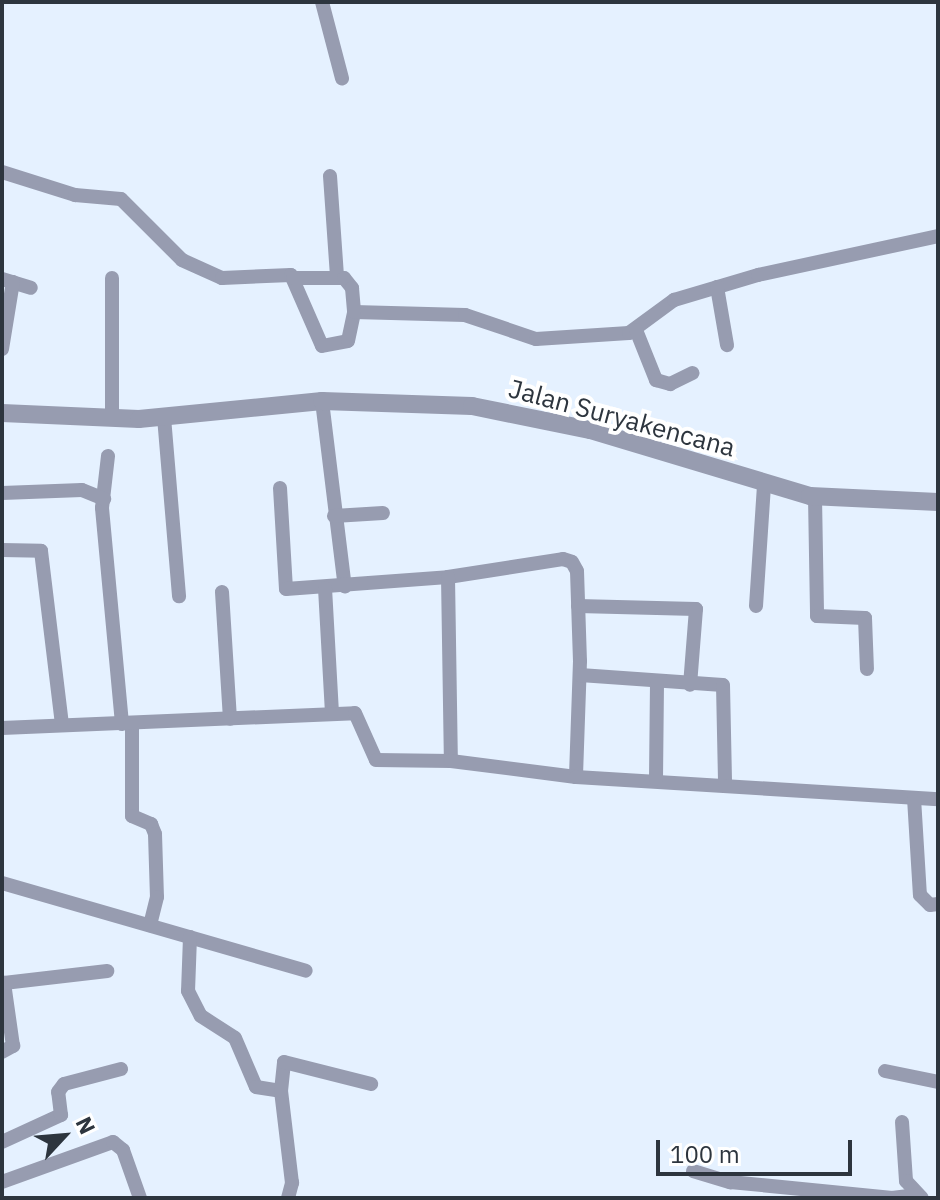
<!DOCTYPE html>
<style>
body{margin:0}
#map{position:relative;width:940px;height:1200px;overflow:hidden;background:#e5f1ff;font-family:"IBM Plex Sans",sans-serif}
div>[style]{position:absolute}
.minor>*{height:14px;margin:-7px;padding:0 7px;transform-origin:7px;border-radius:7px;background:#979cb0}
.tertiary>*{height:18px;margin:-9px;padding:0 9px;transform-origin:9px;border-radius:9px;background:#979cb0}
span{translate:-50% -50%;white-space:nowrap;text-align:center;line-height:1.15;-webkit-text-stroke:8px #fff;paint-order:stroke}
.street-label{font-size:26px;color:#2d353e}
.frame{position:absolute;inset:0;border:4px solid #2d353e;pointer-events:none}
.north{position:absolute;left:24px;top:1096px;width:80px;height:80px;-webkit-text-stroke:6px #fff;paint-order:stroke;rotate:64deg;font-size:22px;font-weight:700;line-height:32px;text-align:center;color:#2d353e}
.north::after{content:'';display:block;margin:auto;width:28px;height:36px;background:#2d353e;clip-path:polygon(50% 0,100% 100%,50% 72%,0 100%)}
.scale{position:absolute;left:656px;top:1140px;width:196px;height:36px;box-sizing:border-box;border:4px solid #2d353e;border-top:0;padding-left:10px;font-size:24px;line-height:28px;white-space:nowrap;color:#2d353e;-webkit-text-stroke:6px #fff;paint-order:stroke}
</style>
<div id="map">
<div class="minor">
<i style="left:322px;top:2px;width:79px;rotate:75.3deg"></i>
<i style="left:2px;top:172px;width:77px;rotate:17.5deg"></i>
<i style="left:75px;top:195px;width:46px;rotate:5deg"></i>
<i style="left:121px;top:199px;width:86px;rotate:45deg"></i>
<i style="left:182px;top:260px;width:44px;rotate:24.2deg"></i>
<i style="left:222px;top:278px;width:69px;rotate:-2.5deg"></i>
<i style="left:291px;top:275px;width:77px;rotate:66.4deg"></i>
<i style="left:322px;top:346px;width:26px;rotate:-11deg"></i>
<i style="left:348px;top:341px;width:30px;rotate:-78deg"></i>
<i style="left:354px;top:312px;width:111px;rotate:1.5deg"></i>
<i style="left:465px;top:315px;width:75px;rotate:18.7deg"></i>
<i style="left:536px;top:339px;width:93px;rotate:-3.7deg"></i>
<i style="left:629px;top:333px;width:56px;rotate:-36.3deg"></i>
<i style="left:674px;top:300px;width:88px;rotate:-16.6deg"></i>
<i style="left:758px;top:275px;width:184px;rotate:-12.2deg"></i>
<i style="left:330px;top:176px;width:101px;rotate:86deg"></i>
<i style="left:293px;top:278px;width:51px"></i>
<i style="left:344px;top:278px;width:13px;rotate:51deg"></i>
<i style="left:352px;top:288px;width:24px;rotate:85deg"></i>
<i style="left:2px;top:279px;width:30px;rotate:17deg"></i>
<i style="left:717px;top:287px;width:59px;rotate:80.2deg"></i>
<i style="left:636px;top:330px;width:54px;rotate:68.2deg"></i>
<i style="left:656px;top:380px;width:15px;rotate:16deg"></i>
<i style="left:670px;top:384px;width:25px;rotate:-26deg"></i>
<i style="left:2px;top:349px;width:68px;rotate:-80.7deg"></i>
<i style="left:322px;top:401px;width:187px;rotate:83deg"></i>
<i style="left:164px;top:417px;width:180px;rotate:85.2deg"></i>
<i style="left:112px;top:419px;width:141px;rotate:-90deg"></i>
<i style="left:108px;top:456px;width:52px;rotate:96.6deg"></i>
<i style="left:102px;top:508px;width:217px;rotate:84.7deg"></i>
<i style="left:280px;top:488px;width:101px;rotate:86.6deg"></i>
<i style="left:286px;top:589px;width:162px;rotate:-4.2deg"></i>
<i style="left:448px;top:577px;width:116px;rotate:-8.9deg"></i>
<i style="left:563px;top:559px;width:9px;rotate:18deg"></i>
<i style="left:572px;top:562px;width:10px;rotate:61deg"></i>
<i style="left:577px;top:571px;width:90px;rotate:88.1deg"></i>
<i style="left:580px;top:661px;width:116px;rotate:92deg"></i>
<i style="left:2px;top:493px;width:80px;rotate:-2.1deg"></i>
<i style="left:82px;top:490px;width:24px;rotate:22deg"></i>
<i style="left:815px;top:497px;width:119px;rotate:89deg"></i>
<i style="left:817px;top:616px;width:48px;rotate:2.4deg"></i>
<i style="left:865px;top:618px;width:51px;rotate:87.8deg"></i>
<i style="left:334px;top:516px;width:49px;rotate:-3.5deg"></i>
<i style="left:2px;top:550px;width:39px;rotate:1deg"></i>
<i style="left:41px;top:551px;width:175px;rotate:83.1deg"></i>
<i style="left:448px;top:577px;width:184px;rotate:89.1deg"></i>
<i style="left:325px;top:588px;width:126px;rotate:86.8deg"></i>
<i style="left:222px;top:592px;width:127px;rotate:86.4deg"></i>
<i style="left:578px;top:606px;width:118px;rotate:1.5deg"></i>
<i style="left:696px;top:609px;width:76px;rotate:94.5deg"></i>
<i style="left:756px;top:606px;width:122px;rotate:-86.2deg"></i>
<i style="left:580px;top:675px;width:143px;rotate:4deg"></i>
<i style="left:723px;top:685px;width:99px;rotate:88.8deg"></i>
<i style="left:132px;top:723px;width:93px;rotate:90deg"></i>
<i style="left:132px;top:816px;width:21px;rotate:23deg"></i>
<i style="left:151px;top:824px;width:11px;rotate:68deg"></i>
<i style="left:155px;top:834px;width:63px;rotate:88.2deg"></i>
<i style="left:157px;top:897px;width:29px;rotate:104deg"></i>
<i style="left:2px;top:728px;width:353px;rotate:-2.4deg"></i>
<i style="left:355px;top:713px;width:51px;rotate:65.9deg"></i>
<i style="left:376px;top:760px;width:75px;rotate:0.8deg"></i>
<i style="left:451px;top:761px;width:126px;rotate:7.3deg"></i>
<i style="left:576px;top:777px;width:363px;rotate:3.5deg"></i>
<i style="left:656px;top:779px;width:95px;rotate:-89.4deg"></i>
<i style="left:914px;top:798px;width:97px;rotate:86.5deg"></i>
<i style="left:920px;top:895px;width:14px;rotate:45deg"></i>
<i style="left:930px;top:905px;width:8px;rotate:-7deg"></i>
<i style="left:2px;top:883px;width:316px;rotate:16.1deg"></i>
<i style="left:190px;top:937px;width:54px;rotate:92.1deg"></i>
<i style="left:188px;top:991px;width:28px;rotate:63deg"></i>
<i style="left:201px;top:1016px;width:40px;rotate:32.9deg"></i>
<i style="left:235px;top:1038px;width:53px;rotate:66.8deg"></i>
<i style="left:256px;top:1087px;width:25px;rotate:9deg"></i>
<i style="left:2px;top:1052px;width:13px;rotate:-29deg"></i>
<i style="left:13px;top:1046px;width:64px;rotate:-98.1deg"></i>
<i style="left:4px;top:983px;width:104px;rotate:-6.6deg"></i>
<i style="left:885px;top:1071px;width:54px;rotate:11.7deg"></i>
<i style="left:902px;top:1122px;width:59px;rotate:86.1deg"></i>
<i style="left:906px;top:1181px;width:23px;rotate:47deg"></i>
<i style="left:2px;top:1142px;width:65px;rotate:-24.6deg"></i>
<i style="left:61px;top:1115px;width:23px;rotate:-97deg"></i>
<i style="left:58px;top:1092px;width:10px;rotate:-53deg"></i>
<i style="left:64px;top:1084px;width:59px;rotate:-14.7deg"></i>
<i style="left:693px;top:1171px;width:39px;rotate:17deg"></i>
<i style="left:730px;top:1182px;width:163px;rotate:5.6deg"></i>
<i style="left:892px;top:1198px;width:25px;rotate:-7deg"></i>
<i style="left:2px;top:1182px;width:118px;rotate:-19.8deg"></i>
<i style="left:113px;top:1142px;width:13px;rotate:39deg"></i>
<i style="left:123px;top:1150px;width:51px;rotate:70.5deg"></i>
<i style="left:288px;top:1198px;width:16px;rotate:-75deg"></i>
<i style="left:292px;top:1183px;width:93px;rotate:-96.8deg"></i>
<i style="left:281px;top:1091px;width:29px;rotate:-84deg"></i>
<i style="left:284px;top:1062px;width:90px;rotate:14.2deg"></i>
</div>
<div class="tertiary">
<i style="left:2px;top:413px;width:137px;rotate:2.5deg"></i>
<i style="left:139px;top:419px;width:184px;rotate:-5.6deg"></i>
<i style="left:322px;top:401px;width:150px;rotate:1.9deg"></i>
<i style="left:472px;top:406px;width:120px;rotate:11.5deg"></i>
<i style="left:590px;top:430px;width:230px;rotate:16.7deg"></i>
<i style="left:810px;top:496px;width:128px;rotate:2.7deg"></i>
</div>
<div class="street-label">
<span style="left:622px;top:418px;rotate:15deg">Jalan Suryakencana</span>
</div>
<div class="frame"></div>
<div class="north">N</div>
<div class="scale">100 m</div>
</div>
